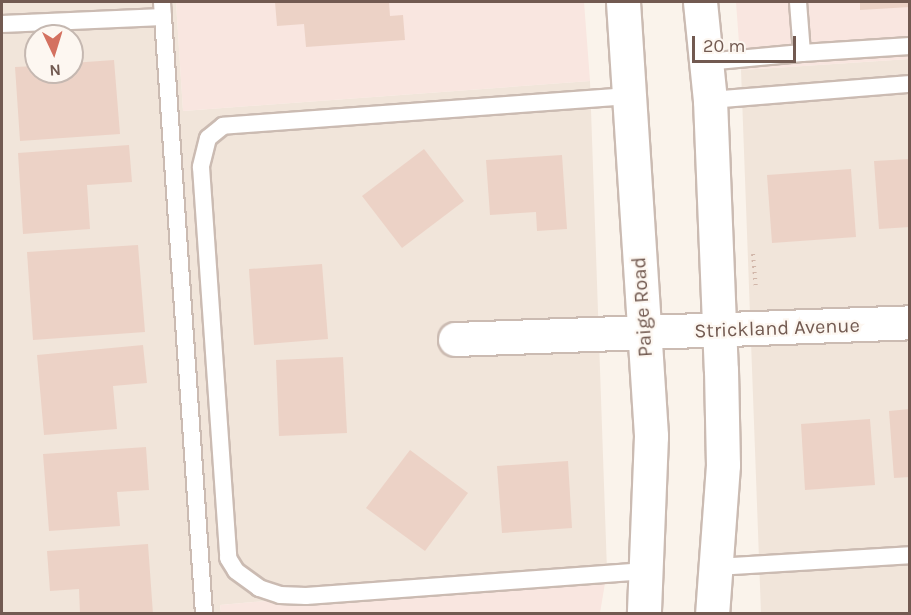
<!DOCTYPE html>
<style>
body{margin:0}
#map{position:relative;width:911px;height:615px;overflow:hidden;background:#faf3eb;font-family:Karla,sans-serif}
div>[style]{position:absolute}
.residential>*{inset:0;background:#f1e5da}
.commercial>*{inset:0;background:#f9e6e0}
.building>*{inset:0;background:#ecd2c6}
.path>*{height:4px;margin-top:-2px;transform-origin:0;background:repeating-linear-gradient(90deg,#d1b6a9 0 1.5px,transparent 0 6px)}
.roads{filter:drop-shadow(2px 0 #cbbbb2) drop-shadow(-2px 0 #cbbbb2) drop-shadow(0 2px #cbbbb2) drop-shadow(0 -2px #cbbbb2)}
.lane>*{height:16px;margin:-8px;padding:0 8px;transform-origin:8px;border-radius:8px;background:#fff}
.street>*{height:33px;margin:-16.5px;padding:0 16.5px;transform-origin:16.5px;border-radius:16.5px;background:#fff}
.secondary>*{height:33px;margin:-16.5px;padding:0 16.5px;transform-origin:16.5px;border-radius:16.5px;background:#fff}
span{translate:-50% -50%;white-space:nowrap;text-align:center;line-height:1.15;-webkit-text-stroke:4.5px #fdf7f1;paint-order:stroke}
.street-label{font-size:20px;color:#725a51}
.frame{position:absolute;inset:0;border:3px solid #725a51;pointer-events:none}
.north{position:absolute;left:24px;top:24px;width:60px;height:60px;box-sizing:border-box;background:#fdf7f1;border:2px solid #c5b8b1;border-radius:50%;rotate:176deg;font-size:16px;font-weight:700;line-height:24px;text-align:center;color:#725a51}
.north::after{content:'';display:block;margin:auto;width:21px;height:27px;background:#d47160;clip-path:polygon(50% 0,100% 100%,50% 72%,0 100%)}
.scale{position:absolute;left:692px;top:36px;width:104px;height:27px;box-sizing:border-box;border:3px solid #725a51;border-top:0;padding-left:8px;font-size:18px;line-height:21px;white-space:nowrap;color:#725a51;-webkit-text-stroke:4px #fdf7f1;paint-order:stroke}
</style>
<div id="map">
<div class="residential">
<i style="clip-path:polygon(evenodd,2px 2px,176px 2px,183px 111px,590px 81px,607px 571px,220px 605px,221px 613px,2px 613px,2px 2px,36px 36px,72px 36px,72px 72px,36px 72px,36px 36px)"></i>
<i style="clip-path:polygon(909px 59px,909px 613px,761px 613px,741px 70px)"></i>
</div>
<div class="commercial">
<i style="clip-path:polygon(176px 2px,584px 2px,590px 81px,183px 111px)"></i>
<i style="clip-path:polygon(736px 2px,909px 2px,909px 59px,741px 70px)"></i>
<i style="clip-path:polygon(607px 571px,600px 613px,221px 614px,220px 605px)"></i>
</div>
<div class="building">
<i style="clip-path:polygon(275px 2px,389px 2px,390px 16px,403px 15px,405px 40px,306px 47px,304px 24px,277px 26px)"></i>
<i style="clip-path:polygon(860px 2px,910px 2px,910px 7px,860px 10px)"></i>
<i style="clip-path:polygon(114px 60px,120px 134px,20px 141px,15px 67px,36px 66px,36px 72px,72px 72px,72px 63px)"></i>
<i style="clip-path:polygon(129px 145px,132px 182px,87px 185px,90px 229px,23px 234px,18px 153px)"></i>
<i style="clip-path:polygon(424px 149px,464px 201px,402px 248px,362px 196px)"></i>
<i style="clip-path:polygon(562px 155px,567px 229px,537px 231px,536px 212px,490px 215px,486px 160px)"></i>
<i style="clip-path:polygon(910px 159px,910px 227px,879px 229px,874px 161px)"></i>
<i style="clip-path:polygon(851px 169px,856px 237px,772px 243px,767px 175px)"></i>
<i style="clip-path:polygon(138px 245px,145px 332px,33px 340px,27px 252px)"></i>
<i style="clip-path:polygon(322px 264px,328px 339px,254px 345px,249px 269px)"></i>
<i style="clip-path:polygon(143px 345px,147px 383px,113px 386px,117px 429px,44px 435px,37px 355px)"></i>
<i style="clip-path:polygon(343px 357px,347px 433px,279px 436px,276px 360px)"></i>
<i style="clip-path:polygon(910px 409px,910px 477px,894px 478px,889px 411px)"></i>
<i style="clip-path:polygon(870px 419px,875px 485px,805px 490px,801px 424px)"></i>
<i style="clip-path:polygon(146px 447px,149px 490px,117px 492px,120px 526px,49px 531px,43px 454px)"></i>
<i style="clip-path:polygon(410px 450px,468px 493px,425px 551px,366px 508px)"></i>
<i style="clip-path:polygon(568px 461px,572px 528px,502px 533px,497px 466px)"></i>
<i style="clip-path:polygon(148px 544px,153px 614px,80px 614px,79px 589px,50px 591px,47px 551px)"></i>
</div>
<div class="path">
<i style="left:753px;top:254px;width:35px;rotate:85deg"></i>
</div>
<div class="roads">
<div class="lane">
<i style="left:163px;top:17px;width:598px;rotate:86.07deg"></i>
<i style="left:2px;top:24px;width:161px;rotate:-2.5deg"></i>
<i style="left:163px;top:17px;width:15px;rotate:-94deg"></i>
<i style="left:802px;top:53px;width:108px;rotate:-3.7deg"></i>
<i style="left:706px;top:62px;width:96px;rotate:-5.4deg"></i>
<i style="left:802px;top:53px;width:51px;rotate:-94.5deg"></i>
<i style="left:629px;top:96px;width:407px;rotate:175.8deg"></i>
<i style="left:223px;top:126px;width:19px;rotate:141deg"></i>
<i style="left:208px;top:138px;width:30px;rotate:104deg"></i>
<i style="left:201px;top:167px;width:392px;rotate:86deg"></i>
<i style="left:228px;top:558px;width:15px;rotate:58deg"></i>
<i style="left:236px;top:571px;width:29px;rotate:36deg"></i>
<i style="left:259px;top:588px;width:22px;rotate:18deg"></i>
<i style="left:280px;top:595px;width:26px;rotate:2deg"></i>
<i style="left:306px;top:596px;width:344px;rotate:-4.2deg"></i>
<i style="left:710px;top:100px;width:201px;rotate:-4.6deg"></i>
<i style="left:716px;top:567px;width:194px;rotate:-3.5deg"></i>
</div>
<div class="street">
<i style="left:455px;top:339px;width:455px;rotate:-2.1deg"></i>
</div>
<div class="secondary">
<i style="left:623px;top:2px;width:435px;rotate:86.3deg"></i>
<i style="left:651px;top:436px;width:178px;rotate:92.3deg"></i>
<i style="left:700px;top:2px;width:99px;rotate:84.2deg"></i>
<i style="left:710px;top:100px;width:270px;rotate:87.7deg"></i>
<i style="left:721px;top:370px;width:95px;rotate:88.8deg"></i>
<i style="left:723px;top:465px;width:149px;rotate:94.2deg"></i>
</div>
</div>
<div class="street-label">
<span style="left:642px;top:307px;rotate:-94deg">Paige Road</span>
<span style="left:777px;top:328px;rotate:-2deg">Strickland Avenue</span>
</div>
<div class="frame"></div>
<div class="north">N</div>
<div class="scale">20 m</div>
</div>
